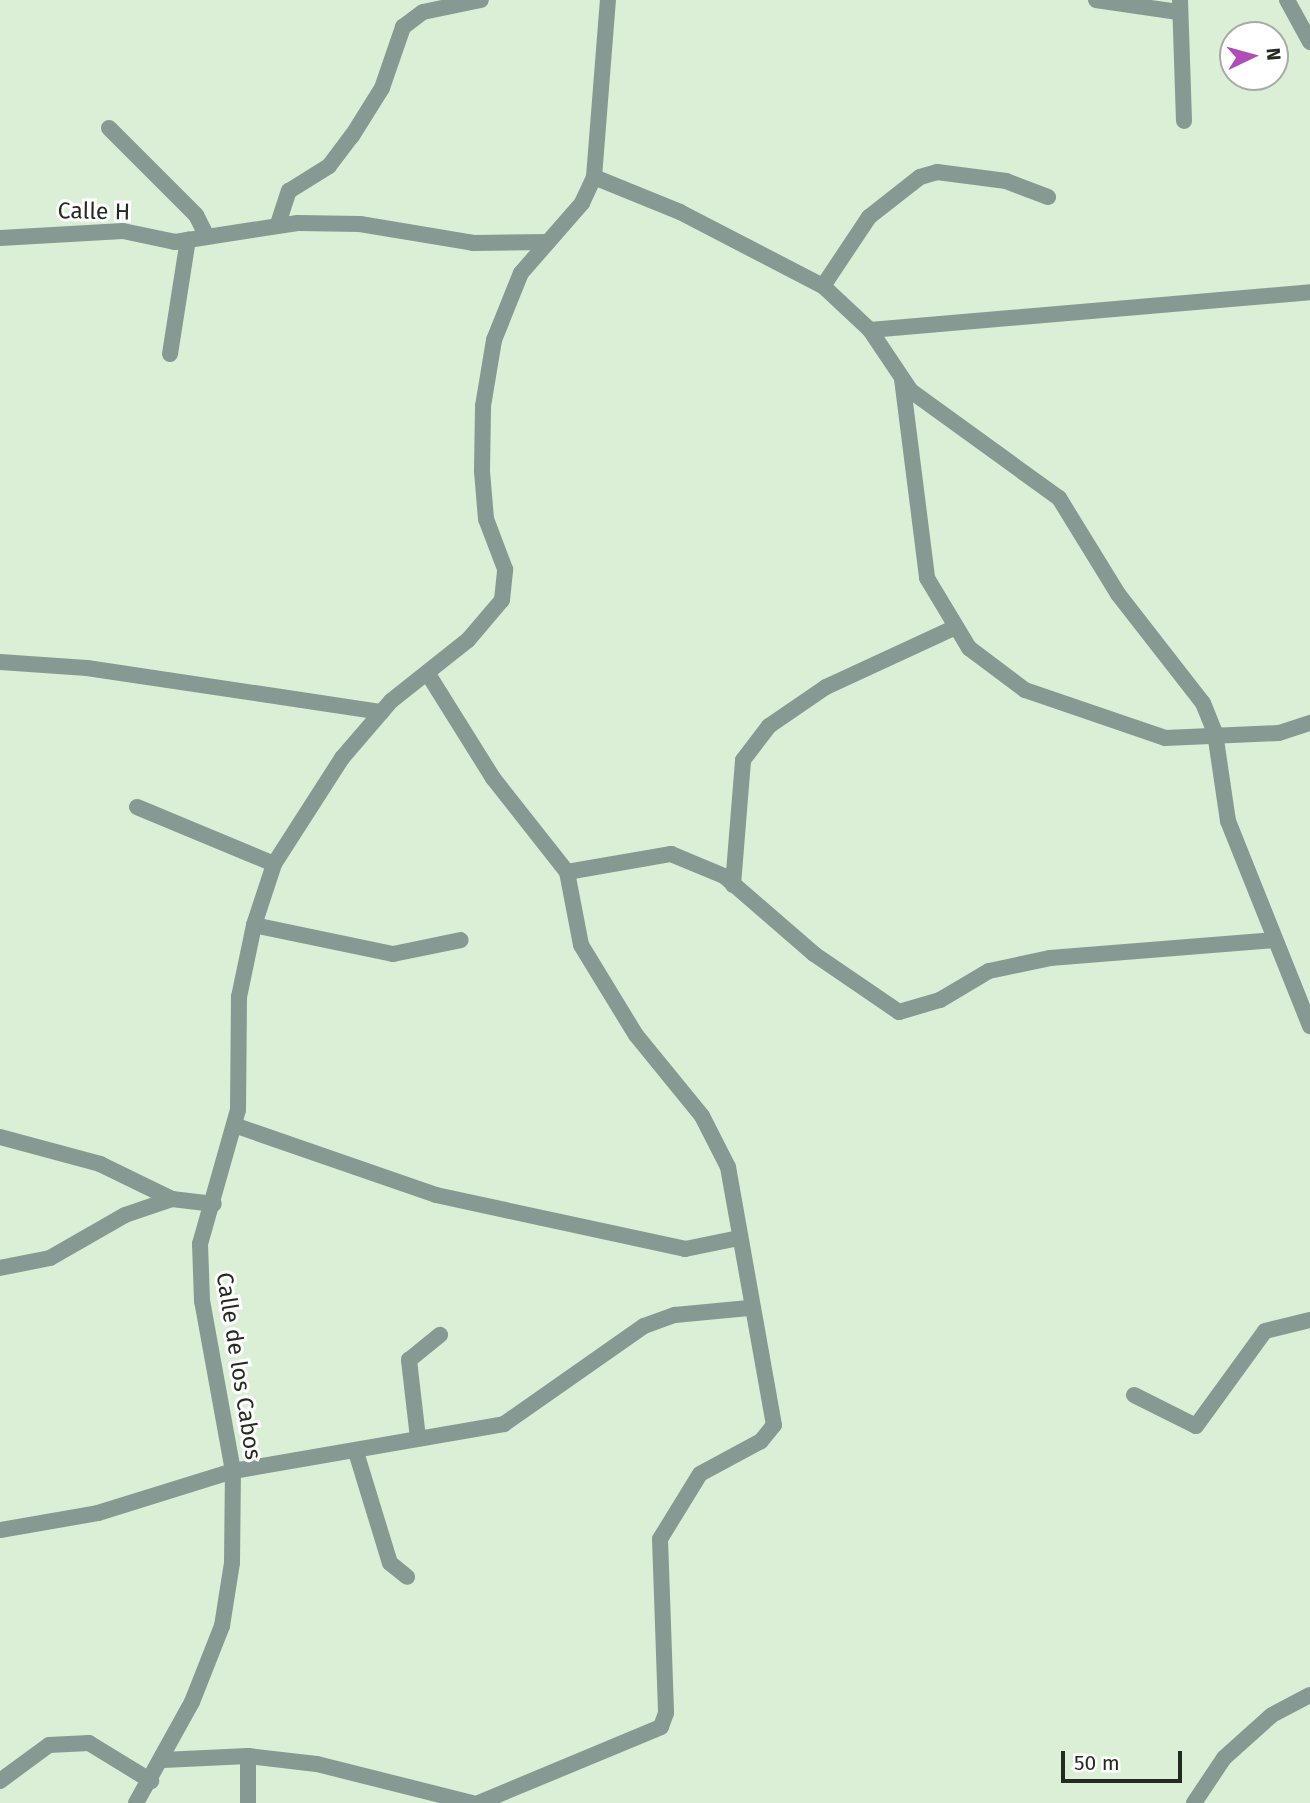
<!DOCTYPE html>
<style>
body{margin:0}
#map{position:relative;width:1310px;height:1803px;overflow:hidden;background:#daefd5;font-family:"Fira Sans",sans-serif}
div>[style]{position:absolute}
.minor>*{height:16px;margin:-8px;padding:0 8px;transform-origin:8px;border-radius:8px;background:#869993}
span{translate:-50% -50%;white-space:nowrap;text-align:center;line-height:1.15;-webkit-text-stroke:6px #fff;paint-order:stroke}
.street-label{font-size:23px;color:#232b21}
.north{position:absolute;left:1219px;top:21px;width:70px;height:70px;box-sizing:border-box;background:#fff;border:2px solid #a7aaa6;border-radius:50%;rotate:85deg;font-size:19px;font-weight:700;line-height:28px;text-align:center;color:#232b21}
.north::after{content:'';display:block;margin:auto;width:24px;height:32px;background:#af4eb6;clip-path:polygon(50% 0,100% 100%,50% 72%,0 100%)}
.scale{position:absolute;left:1061px;top:1751px;width:121px;height:32px;box-sizing:border-box;border:4px solid #232b21;border-top:0;padding-left:9px;font-size:21px;line-height:24px;white-space:nowrap;color:#232b21;-webkit-text-stroke:5px #fff;paint-order:stroke}
</style>
<div id="map">
<div class="minor">
<i style="left:1096px;top:0;width:83px;rotate:8.3deg"></i>
<i style="left:1180px;top:0;width:121px;rotate:88.1deg"></i>
<i style="left:1287px;top:0;width:48px;rotate:61.3deg"></i>
<i style="left:109px;top:128px;width:123px;rotate:45deg"></i>
<i style="left:196px;top:215px;width:22px;rotate:63deg"></i>
<i style="left:594px;top:177px;width:93px;rotate:22.1deg"></i>
<i style="left:680px;top:212px;width:161px;rotate:27.4deg"></i>
<i style="left:823px;top:286px;width:64px;rotate:43.1deg"></i>
<i style="left:870px;top:330px;width:73px;rotate:56.1deg"></i>
<i style="left:911px;top:391px;width:183px;rotate:35.9deg"></i>
<i style="left:1059px;top:498px;width:113px;rotate:58.4deg"></i>
<i style="left:1118px;top:594px;width:138px;rotate:52.1deg"></i>
<i style="left:1203px;top:703px;width:32px;rotate:68deg"></i>
<i style="left:1215px;top:733px;width:89px;rotate:81.6deg"></i>
<i style="left:1228px;top:821px;width:221px;rotate:68.2deg"></i>
<i style="left:278px;top:224px;width:35px;rotate:-72deg"></i>
<i style="left:289px;top:191px;width:47px;rotate:-32deg"></i>
<i style="left:329px;top:166px;width:38px;rotate:-53deg"></i>
<i style="left:352px;top:136px;width:57px;rotate:-58deg"></i>
<i style="left:382px;top:88px;width:65px;rotate:-71deg"></i>
<i style="left:403px;top:27px;width:25px;rotate:-37deg"></i>
<i style="left:423px;top:12px;width:59px;rotate:-11.7deg"></i>
<i style="left:0;top:238px;width:123px;rotate:-3.3deg"></i>
<i style="left:123px;top:231px;width:53px;rotate:11.9deg"></i>
<i style="left:175px;top:242px;width:124px;rotate:-8.8deg"></i>
<i style="left:298px;top:223px;width:62px;rotate:0.9deg"></i>
<i style="left:360px;top:224px;width:115px;rotate:9.5deg"></i>
<i style="left:473px;top:243px;width:75px;rotate:-0.8deg"></i>
<i style="left:823px;top:286px;width:83px;rotate:-56.3deg"></i>
<i style="left:869px;top:217px;width:65px;rotate:-38.1deg"></i>
<i style="left:920px;top:177px;width:18px;rotate:-16deg"></i>
<i style="left:937px;top:172px;width:70px;rotate:7.4deg"></i>
<i style="left:1006px;top:181px;width:45px;rotate:20.9deg"></i>
<i style="left:870px;top:330px;width:442px;rotate:-4.9deg"></i>
<i style="left:170px;top:354px;width:116px;rotate:-81.1deg"></i>
<i style="left:902px;top:379px;width:201px;rotate:82.8deg"></i>
<i style="left:927px;top:578px;width:82px;rotate:59deg"></i>
<i style="left:969px;top:648px;width:70px;rotate:36.9deg"></i>
<i style="left:1025px;top:690px;width:148px;rotate:18.9deg"></i>
<i style="left:1165px;top:738px;width:114px;rotate:-2.5deg"></i>
<i style="left:1279px;top:733px;width:33px;rotate:-18deg"></i>
<i style="left:0;top:662px;width:87px;rotate:3.9deg"></i>
<i style="left:87px;top:668px;width:298px;rotate:8.5deg"></i>
<i style="left:428px;top:674px;width:123px;rotate:58deg"></i>
<i style="left:493px;top:778px;width:120px;rotate:51.8deg"></i>
<i style="left:567px;top:872px;width:74px;rotate:79.1deg"></i>
<i style="left:581px;top:945px;width:105px;rotate:58.6deg"></i>
<i style="left:636px;top:1035px;width:104px;rotate:50.8deg"></i>
<i style="left:702px;top:1116px;width:57px;rotate:63deg"></i>
<i style="left:728px;top:1167px;width:262px;rotate:79.9deg"></i>
<i style="left:774px;top:1425px;width:21px;rotate:129deg"></i>
<i style="left:761px;top:1441px;width:69px;rotate:151.6deg"></i>
<i style="left:700px;top:1474px;width:76px;rotate:121.6deg"></i>
<i style="left:660px;top:1539px;width:174px;rotate:88deg"></i>
<i style="left:666px;top:1713px;width:15px;rotate:110deg"></i>
<i style="left:661px;top:1727px;width:198px;rotate:157.4deg"></i>
<i style="left:137px;top:807px;width:148px;rotate:22.6deg"></i>
<i style="left:567px;top:872px;width:106px;rotate:-9.8deg"></i>
<i style="left:671px;top:854px;width:57px;rotate:22.5deg"></i>
<i style="left:724px;top:876px;width:119px;rotate:40.9deg"></i>
<i style="left:814px;top:954px;width:103px;rotate:34.3deg"></i>
<i style="left:899px;top:1012px;width:43px;rotate:-16.3deg"></i>
<i style="left:940px;top:1000px;width:57px;rotate:-30.6deg"></i>
<i style="left:989px;top:971px;width:62px;rotate:-12deg"></i>
<i style="left:1050px;top:958px;width:223px;rotate:-4.6deg"></i>
<i style="left:733px;top:885px;width:125px;rotate:-85.4deg"></i>
<i style="left:743px;top:760px;width:43px;rotate:-52.6deg"></i>
<i style="left:769px;top:726px;width:69px;rotate:-34.4deg"></i>
<i style="left:826px;top:687px;width:143px;rotate:-24.8deg"></i>
<i style="left:254px;top:925px;width:142px;rotate:11.8deg"></i>
<i style="left:393px;top:954px;width:69px;rotate:-11.6deg"></i>
<i style="left:234px;top:1125px;width:214px;rotate:19.1deg"></i>
<i style="left:436px;top:1195px;width:255px;rotate:12.2deg"></i>
<i style="left:685px;top:1249px;width:55px;rotate:-11.5deg"></i>
<i style="left:0;top:1137px;width:104px;rotate:15.1deg"></i>
<i style="left:100px;top:1164px;width:80px;rotate:25.9deg"></i>
<i style="left:172px;top:1199px;width:42px;rotate:6.8deg"></i>
<i style="left:0;top:1268px;width:51px;rotate:-11.3deg"></i>
<i style="left:50px;top:1258px;width:86px;rotate:-29.8deg"></i>
<i style="left:125px;top:1215px;width:50px;rotate:-18.8deg"></i>
<i style="left:1134px;top:1395px;width:69px;rotate:26.6deg"></i>
<i style="left:1196px;top:1426px;width:117px;rotate:-54deg"></i>
<i style="left:1265px;top:1331px;width:46px;rotate:-13.7deg"></i>
<i style="left:418px;top:1438px;width:79px;rotate:-96.6deg"></i>
<i style="left:409px;top:1360px;width:40px;rotate:-39deg"></i>
<i style="left:356px;top:1452px;width:116px;rotate:73deg"></i>
<i style="left:390px;top:1563px;width:22px;rotate:39deg"></i>
<i style="left:0;top:1530px;width:99px;rotate:-9.8deg"></i>
<i style="left:98px;top:1513px;width:141px;rotate:-17.3deg"></i>
<i style="left:233px;top:1471px;width:275px;rotate:-9.8deg"></i>
<i style="left:504px;top:1424px;width:171px;rotate:-35deg"></i>
<i style="left:644px;top:1326px;width:33px;rotate:-20deg"></i>
<i style="left:675px;top:1315px;width:74px;rotate:-5.4deg"></i>
<i style="left:163px;top:1760px;width:85px;rotate:-2.7deg"></i>
<i style="left:248px;top:1756px;width:69px;rotate:6.6deg"></i>
<i style="left:317px;top:1764px;width:160px;rotate:14.1deg"></i>
<i style="left:0;top:1781px;width:61px;rotate:-36.3deg"></i>
<i style="left:49px;top:1745px;width:40px;rotate:-2.9deg"></i>
<i style="left:89px;top:1743px;width:73px;rotate:31.5deg"></i>
<i style="left:136px;top:1803px;width:115px;rotate:-61deg"></i>
<i style="left:192px;top:1702px;width:82px;rotate:-68.5deg"></i>
<i style="left:222px;top:1626px;width:64px;rotate:-81deg"></i>
<i style="left:232px;top:1563px;width:92px;rotate:-89.4deg"></i>
<i style="left:233px;top:1471px;width:173px;rotate:-100.3deg"></i>
<i style="left:202px;top:1301px;width:57px;rotate:-92deg"></i>
<i style="left:200px;top:1244px;width:139px;rotate:-74.2deg"></i>
<i style="left:238px;top:1110px;width:113px;rotate:-89.5deg"></i>
<i style="left:239px;top:997px;width:74px;rotate:-78.2deg"></i>
<i style="left:254px;top:925px;width:64px;rotate:-71.8deg"></i>
<i style="left:274px;top:864px;width:126px;rotate:-57.3deg"></i>
<i style="left:342px;top:758px;width:75px;rotate:-49.3deg"></i>
<i style="left:391px;top:701px;width:98px;rotate:-38.4deg"></i>
<i style="left:468px;top:640px;width:52px;rotate:-49.6deg"></i>
<i style="left:502px;top:600px;width:31px;rotate:-84deg"></i>
<i style="left:505px;top:569px;width:53px;rotate:-110.8deg"></i>
<i style="left:486px;top:519px;width:48px;rotate:-94.8deg"></i>
<i style="left:482px;top:471px;width:65px;rotate:-89.1deg"></i>
<i style="left:483px;top:406px;width:67px;rotate:-80.5deg"></i>
<i style="left:494px;top:340px;width:72px;rotate:-68.1deg"></i>
<i style="left:521px;top:273px;width:93px;rotate:-48.9deg"></i>
<i style="left:582px;top:203px;width:29px;rotate:-65deg"></i>
<i style="left:594px;top:177px;width:178px;rotate:-85.5deg"></i>
<i style="left:248px;top:1803px;width:47px;rotate:-90deg"></i>
<i style="left:1194px;top:1803px;width:54px;rotate:-56.3deg"></i>
<i style="left:1224px;top:1758px;width:64px;rotate:-41.9deg"></i>
<i style="left:1272px;top:1715px;width:43px;rotate:-27.8deg"></i>
</div>
<div class="street-label">
<span style="left:94px;top:211px;rotate:1deg">Calle H</span>
<span style="left:239px;top:1366px;rotate:81deg">Calle de los Cabos</span>
</div>
<div class="north">N</div>
<div class="scale">50 m</div>
</div>
